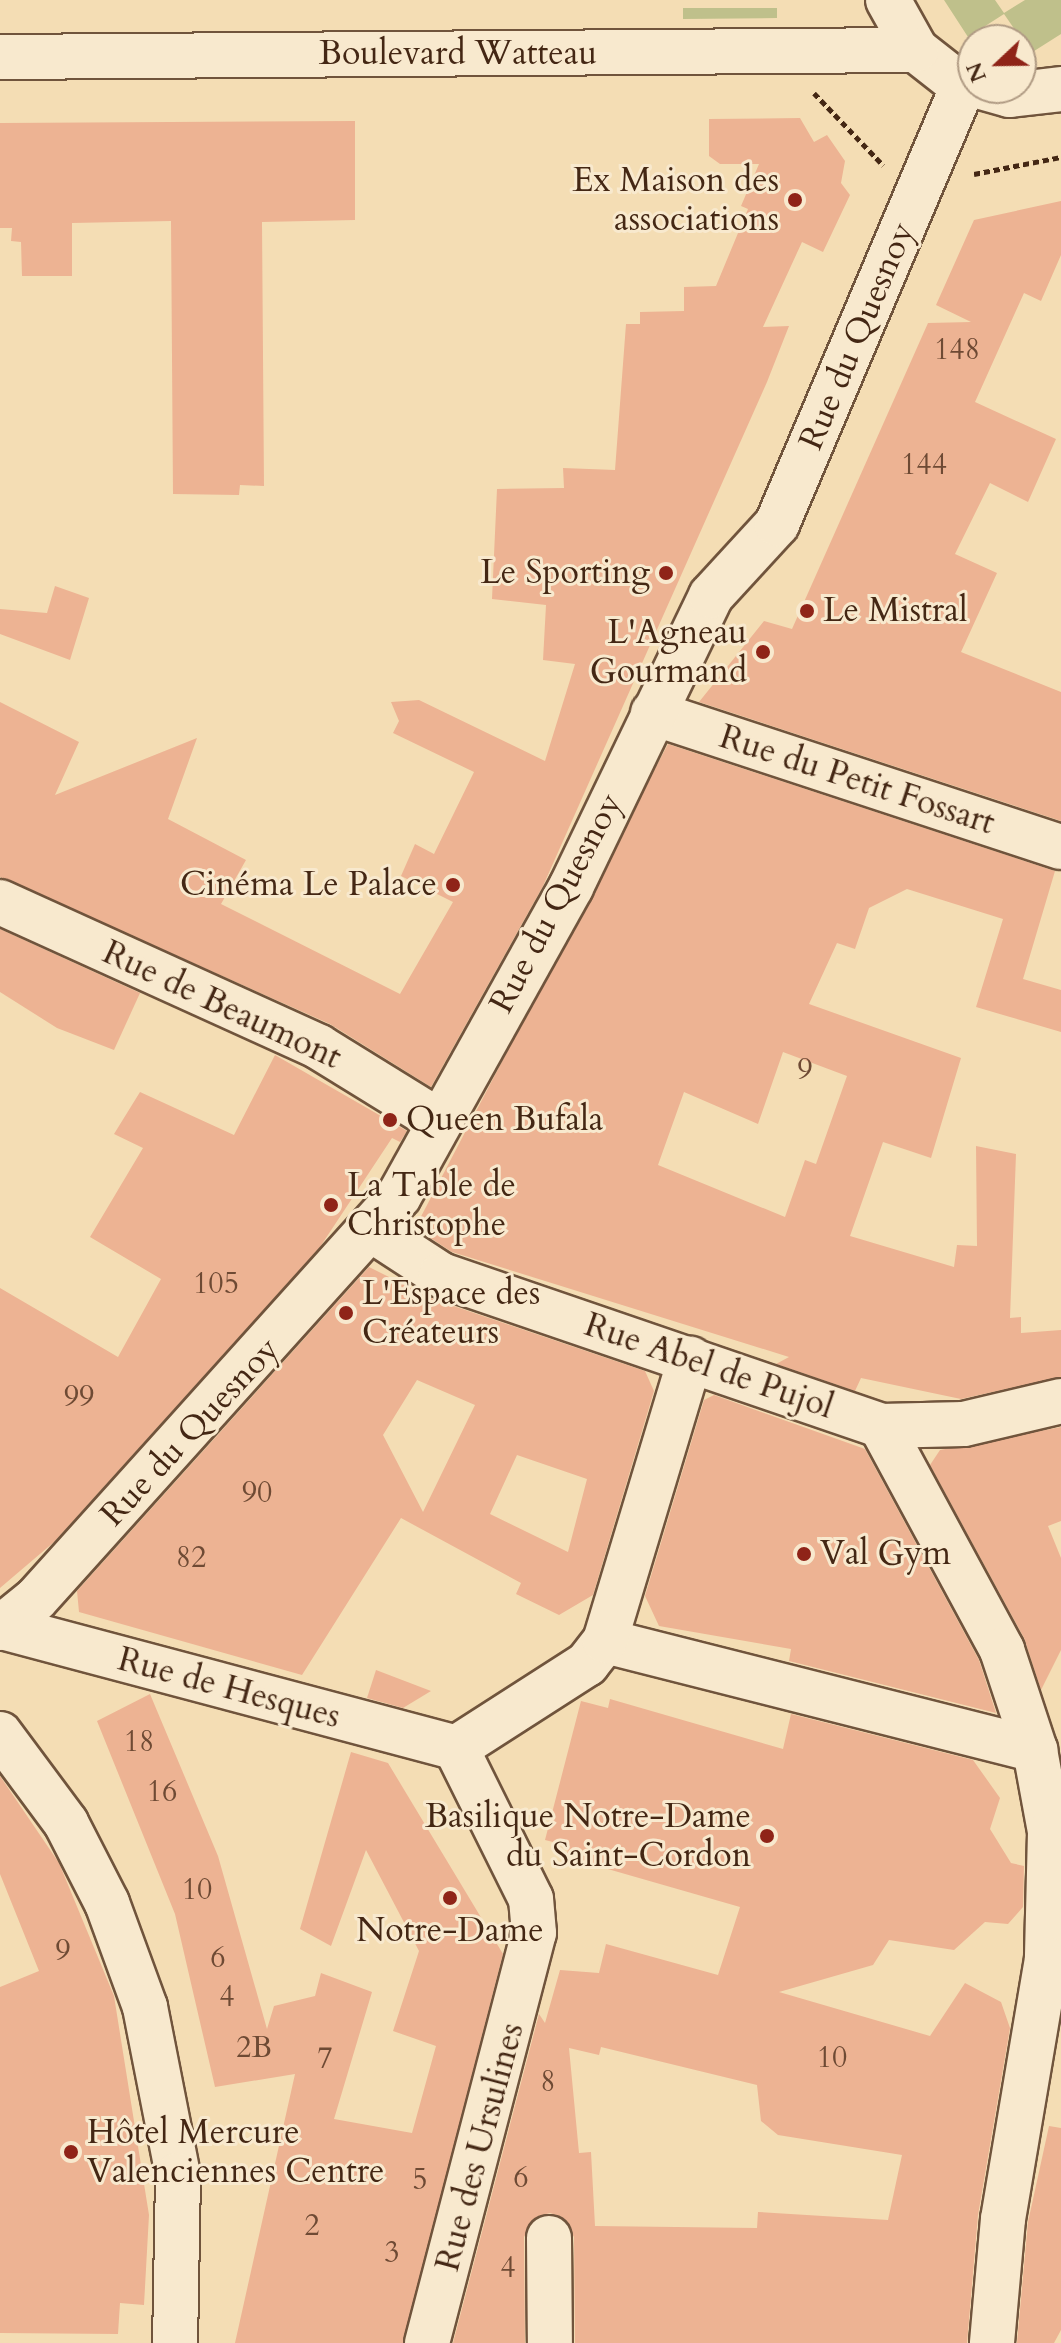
<!DOCTYPE html>
<meta charset="utf-8">
<style>
body{margin:0}
#map{position:relative;width:1061px;height:2343px;overflow:hidden;background:#f4ddb4;font-family:Cardo,serif}
div>[style]{position:absolute}
.green>*{inset:0;background:#bfc08b}
.building>*{inset:0;background:#edb393}
.path>*{height:5px;margin-top:-2.5px;transform-origin:0;background:repeating-linear-gradient(90deg,#442714 0 6px,transparent 0 10px)}
.roads{filter:drop-shadow(2px 0 #70543c) drop-shadow(-2px 0 #70543c) drop-shadow(0 2px #70543c) drop-shadow(0 -2px #70543c)}
.street>*{height:44px;margin:-22px;padding:0 22px;transform-origin:22px;border-radius:22px;background:#f8e9ce}
.secondary>*{height:44px;margin:-22px;padding:0 22px;transform-origin:22px;border-radius:22px;background:#f8e9ce}
.dots>*{width:22px;height:22px;translate:-50% -50%;box-sizing:border-box;border:4px solid #f8e9ce;border-radius:50%}
span{translate:-50% -50%;white-space:nowrap;text-align:center;line-height:1.15;-webkit-text-stroke:6px #f8e9ce;paint-order:stroke}
.number-label{font-size:30px;color:#6e4a34}
.number-label span{-webkit-text-stroke-width:0}
.street-label{font-size:34px;color:#442714}
.poi-label{font-size:34px;color:#442714}
.right{translate:-100% -50%;text-align:right}
.left{translate:0 -50%;text-align:left}
.north{position:absolute;left:957px;top:24px;width:80px;height:80px;box-sizing:border-box;background:#f8e9ce;border:2px solid #b09b84;border-radius:50%;rotate:248deg;font-size:22px;font-weight:700;line-height:32px;text-align:center;color:#442714}
.north::after{content:'';display:block;margin:auto;width:28px;height:36px;background:#8f2418;clip-path:polygon(50% 0,100% 100%,50% 72%,0 100%)}
</style>
<div id="map">
<div class="green">
<i style="clip-path:polygon(944px 0,995px 0,1004px 13px,1025px 0,1061px 0,1061px 34px,1031px 53px,1004px 14px,968px 37px)"></i>
<i style="clip-path:polygon(683px 8px,777px 8px,777px 18px,683px 19px)"></i>
</div>
<div class="building">
<i style="clip-path:polygon(800px 118px,814px 142px,827px 135px,845px 161px,841px 183px,850px 195px,823px 252px,802px 242px,763px 327px,789px 326px,767px 382px,543px 886px,431px 1087px,330px 1024px,0 877px,0 702px,79px 742px,55px 795px,197px 738px,168px 819px,246px 860px,221px 904px,400px 994px,453px 902px,401px 876px,415px 844px,434px 854px,474px 772px,393px 733px,399px 721px,391px 702px,419px 700px,545px 761px,575px 664px,543px 660px,546px 605px,492px 599px,497px 489px,564px 488px,563px 468px,615px 470px,626px 324px,640px 324px,640px 312px,684px 311px,684px 287px,716px 286px,748px 209px,741px 206px,759px 164px,720px 164px,709px 156px,709px 119px)"></i>
<i style="clip-path:polygon(355px 121px,355px 220px,262px 222px,264px 486px,240px 485px,239px 495px,173px 494px,171px 221px,72px 223px,72px 276px,22px 276px,21px 242px,11px 241px,12px 228px,0 228px,0 123px)"></i>
<i style="clip-path:polygon(1061px 201px,1061px 255px,1041px 301px,1024px 293px,975px 402px,1056px 439px,1028px 502px,990px 483px,955px 554px,997px 573px,961px 652px,1061px 692px,1061px 821px,699px 702px,764px 621px,792px 629px,928px 323px,971px 322px,936px 305px,974px 220px)"></i>
<i style="clip-path:polygon(55px 586px,89px 598px,70px 660px,0 634px,0 609px,47px 613px)"></i>
<i style="clip-path:polygon(evenodd,668px 744px,1055px 871px,1023px 979px,1061px 990px,1061px 1032px,976px 1007px,1003px 919px,907px 889px,869px 908px,855px 949px,837px 943px,809px 1004px,961px 1058px,931px 1158px,883px 1142px,850px 1236px,954px 1267px,957px 1245px,977px 1246px,976px 1146px,1016px 1154px,1010px 1318px,1021px 1317px,1021px 1333px,1061px 1330px,1061px 1377px,961px 1399px,861px 1378px,855px 1391px,776px 1364px,789px 1357px,452px 1252px,415px 1228px,668px 744px,783px 1052px,847px 1076px,816px 1164px,805px 1160px,785px 1217px,658px 1165px,684px 1092px,758px 1124px,783px 1052px)"></i>
<i style="clip-path:polygon(0 929px,140px 993px,114px 1050px,57px 1028px,0 992px)"></i>
<i style="clip-path:polygon(275px 1055px,407px 1131px,400px 1142px,392px 1138px,320px 1247px,54px 1542px,0 1588px,0 1288px,118px 1357px,161px 1279px,90px 1237px,143px 1148px,114px 1134px,140px 1092px,234px 1135px)"></i>
<i style="clip-path:polygon(evenodd,369px 1267px,433px 1299px,645px 1371px,654px 1391px,593px 1595px,559px 1615px,516px 1594px,521px 1583px,401px 1518px,302px 1675px,79px 1612px,77px 1591px,369px 1267px,417px 1380px,475px 1405px,423px 1512px,383px 1435px,417px 1380px,369px 1267px,517px 1455px,587px 1479px,568px 1552px,490px 1514px,517px 1455px)"></i>
<i style="clip-path:polygon(714px 1395px,865px 1449px,979px 1660px,996px 1713px,789px 1661px,791px 1649px,659px 1626px,645px 1596px,704px 1400px)"></i>
<i style="clip-path:polygon(1061px 1427px,1061px 1521px,1048px 1526px,1061px 1558px,1061px 1650px,1041px 1690px,1024px 1638px,930px 1465px,940px 1450px)"></i>
<i style="clip-path:polygon(376px 1670px,431px 1691px,403px 1708px,367px 1698px)"></i>
<i style="clip-path:polygon(150px 1694px,218px 1856px,267px 2029px,274px 2006px,315px 1996px,321px 1973px,372px 1992px,334px 2119px,412px 2133px,436px 2046px,393px 2031px,419px 1951px,366px 1850px,331px 1946px,300px 1929px,351px 1752px,388px 1763px,503px 1954px,403px 2343px,235px 2343px,295px 2074px,215px 2087px,175px 1914px,97px 1721px)"></i>
<i style="clip-path:polygon(evenodd,610px 1699px,783px 1749px,791px 1714px,973px 1760px,1000px 1798px,990px 1829px,1011px 1863px,1024px 1866px,1023px 1907px,1008px 1924px,985px 1922px,954px 1950px,889px 1940px,873px 1965px,779px 1992px,930px 2036px,965px 1983px,1001px 2002px,1010px 2028px,978px 2215px,967px 2343px,575px 2343px,574px 2237px,562px 2217px,550px 2213px,536px 2217px,524px 2237px,525px 2343px,453px 2343px,539px 2014px,545px 2023px,560px 1970px,599px 1973px,606px 1944px,718px 1975px,740px 1907px,566px 1857px,569px 1846px,545px 1840px,581px 1701px,608px 1708px,610px 1699px,601px 2047px,757px 2085px,761px 2121px,778px 2135px,902px 2155px,888px 2220px,758px 2212px,757px 2228px,595px 2226px,591px 2152px,579px 2153px,569px 2048px,599px 2055px,601px 2047px)"></i>
<i style="clip-path:polygon(0 1776px,59px 1863px,114px 1996px,149px 2215px,144px 2305px,120px 2303px,118px 2334px,0 2333px,0 1987px,39px 1971px,0 1874px)"></i>
<i style="clip-path:polygon(1049px 2126px,1061px 2128px,1061px 2330px,1054px 2343px,1017px 2343px,1028px 2222px)"></i>
</div>
<div class="path">
<i style="left:814px;top:93px;width:100px;rotate:46.2deg"></i>
<i style="left:974px;top:174px;width:89px;rotate:-11.1deg"></i>
</div>
<div class="roads">
<div class="street">
<i style="left:653px;top:713px;width:429px;rotate:18.2deg"></i>
<i style="left:0;top:902px;width:350px;rotate:24.4deg"></i>
<i style="left:319px;top:1047px;width:139px;rotate:31.7deg"></i>
<i style="left:372px;top:1230px;width:82px;rotate:33.1deg"></i>
<i style="left:441px;top:1275px;width:465px;rotate:18.9deg"></i>
<i style="left:881px;top:1426px;width:83px;rotate:-1.4deg"></i>
<i style="left:964px;top:1424px;width:100px;rotate:-13.3deg"></i>
<i style="left:881px;top:1426px;width:255px;rotate:61.6deg"></i>
<i style="left:1002px;top:1650px;width:105px;rotate:71.7deg"></i>
<i style="left:1035px;top:1750px;width:83px;rotate:79.6deg"></i>
<i style="left:1050px;top:1832px;width:127px;rotate:91.4deg"></i>
<i style="left:1047px;top:1959px;width:264px;rotate:99.6deg"></i>
<i style="left:1003px;top:2219px;width:124px;rotate:95.1deg"></i>
<i style="left:2px;top:1627px;width:470px;rotate:14.9deg"></i>
<i style="left:0;top:1628px;width:46px;rotate:-38.9deg"></i>
<i style="left:36px;top:1599px;width:542px;rotate:-47.99deg"></i>
<i style="left:399px;top:1196px;width:354px;rotate:-60.9deg"></i>
<i style="left:571px;top:887px;width:323px;rotate:-64.3deg"></i>
<i style="left:711px;top:596px;width:98px;rotate:-47.5deg"></i>
<i style="left:777px;top:524px;width:478px;rotate:-67deg"></i>
<i style="left:605px;top:1641px;width:444px;rotate:14.2deg"></i>
<i style="left:0;top:1734px;width:111px;rotate:53.4deg"></i>
<i style="left:66px;top:1823px;width:90px;rotate:62.9deg"></i>
<i style="left:107px;top:1903px;width:111px;rotate:69.9deg"></i>
<i style="left:145px;top:2007px;width:171px;rotate:78.9deg"></i>
<i style="left:178px;top:2175px;width:168px;rotate:91deg"></i>
<i style="left:456px;top:1748px;width:156px;rotate:-32.7deg"></i>
<i style="left:587px;top:1664px;width:29px;rotate:-52deg"></i>
<i style="left:605px;top:1641px;width:295px;rotate:-73.2deg"></i>
<i style="left:549px;top:2238px;width:105px;rotate:89.5deg"></i>
<i style="left:427px;top:2343px;width:424px;rotate:-75.4deg"></i>
<i style="left:534px;top:1933px;width:34px;rotate:-95deg"></i>
<i style="left:531px;top:1899px;width:169px;rotate:-116.4deg"></i>
</div>
<div class="secondary">
<i style="left:888px;top:0;width:57px;rotate:60.8deg"></i>
<i style="left:916px;top:50px;width:47px;rotate:38.1deg"></i>
<i style="left:953px;top:79px;width:59px;rotate:15.7deg"></i>
<i style="left:1010px;top:95px;width:51px;rotate:-6.7deg"></i>
<i style="left:0;top:57px;width:916px;rotate:-0.44deg"></i>
</div>
</div>
<div class="dots">
<i style="left:795px;top:200px;background:#8f2418"></i>
<i style="left:666px;top:573px;background:#8f2418"></i>
<i style="left:807px;top:611px;background:#8f2418"></i>
<i style="left:763px;top:652px;background:#8f2418"></i>
<i style="left:453px;top:885px;background:#8f2418"></i>
<i style="left:390px;top:1120px;background:#8f2418"></i>
<i style="left:331px;top:1205px;background:#8f2418"></i>
<i style="left:346px;top:1313px;background:#8f2418"></i>
<i style="left:804px;top:1554px;background:#8f2418"></i>
<i style="left:767px;top:1836px;background:#8f2418"></i>
<i style="left:450px;top:1898px;background:#8f2418"></i>
<i style="left:71px;top:2152px;background:#8f2418"></i>
</div>
<div class="number-label">
<span style="left:957px;top:350px">148</span>
<span style="left:924px;top:465px">144</span>
<span style="left:805px;top:1070px">9</span>
<span style="left:216px;top:1284px">105</span>
<span style="left:79px;top:1397px">99</span>
<span style="left:257px;top:1493px">90</span>
<span style="left:191px;top:1558px">82</span>
<span style="left:139px;top:1742px">18</span>
<span style="left:162px;top:1792px">16</span>
<span style="left:197px;top:1890px">10</span>
<span style="left:63px;top:1951px">9</span>
<span style="left:218px;top:1958px">6</span>
<span style="left:227px;top:1997px">4</span>
<span style="left:254px;top:2048px">2B</span>
<span style="left:832px;top:2058px">10</span>
<span style="left:325px;top:2059px">7</span>
<span style="left:548px;top:2082px">8</span>
<span style="left:521px;top:2178px">6</span>
<span style="left:420px;top:2180px">5</span>
<span style="left:312px;top:2226px">2</span>
<span style="left:392px;top:2253px">3</span>
<span style="left:508px;top:2268px">4</span>
</div>
<div class="street-label">
<span style="left:458px;top:54px">Boulevard Watteau</span>
<span style="left:857px;top:336px;rotate:-67deg">Rue du Quesnoy</span>
<span style="left:857px;top:780px;rotate:18deg">Rue du Petit Fossart</span>
<span style="left:556px;top:903px;rotate:-62deg">Rue du Quesnoy</span>
<span style="left:222px;top:1005px;rotate:25deg">Rue de Beaumont</span>
<span style="left:709px;top:1366px;rotate:19deg">Rue Abel de Pujol</span>
<span style="left:190px;top:1432px;rotate:-47deg">Rue du Quesnoy</span>
<span style="left:229px;top:1688px;rotate:15deg">Rue de Hesques</span>
<span style="left:480px;top:2147px;rotate:-75deg">Rue des Ursulines</span>
</div>
<div class="poi-label">
<span class="right" style="left:779px;top:200px">Ex Maison des<br>associations</span>
<span class="right" style="left:650px;top:573px">Le Sporting</span>
<span class="left" style="left:823px;top:611px">Le Mistral</span>
<span class="right" style="left:747px;top:652px">L'Agneau<br>Gourmand</span>
<span class="right" style="left:437px;top:885px">Cinéma Le Palace</span>
<span class="left" style="left:406px;top:1120px">Queen Bufala</span>
<span class="left" style="left:347px;top:1205px">La Table de<br>Christophe</span>
<span class="left" style="left:362px;top:1313px">L'Espace des<br>Créateurs</span>
<span class="left" style="left:820px;top:1554px">Val Gym</span>
<span class="right" style="left:751px;top:1836px">Basilique Notre-Dame<br>du Saint-Cordon</span>
<span style="left:450px;top:1931px">Notre-Dame</span>
<span class="left" style="left:87px;top:2152px">Hôtel Mercure<br>Valenciennes Centre</span>
</div>
<div class="north">N</div>
</div>
